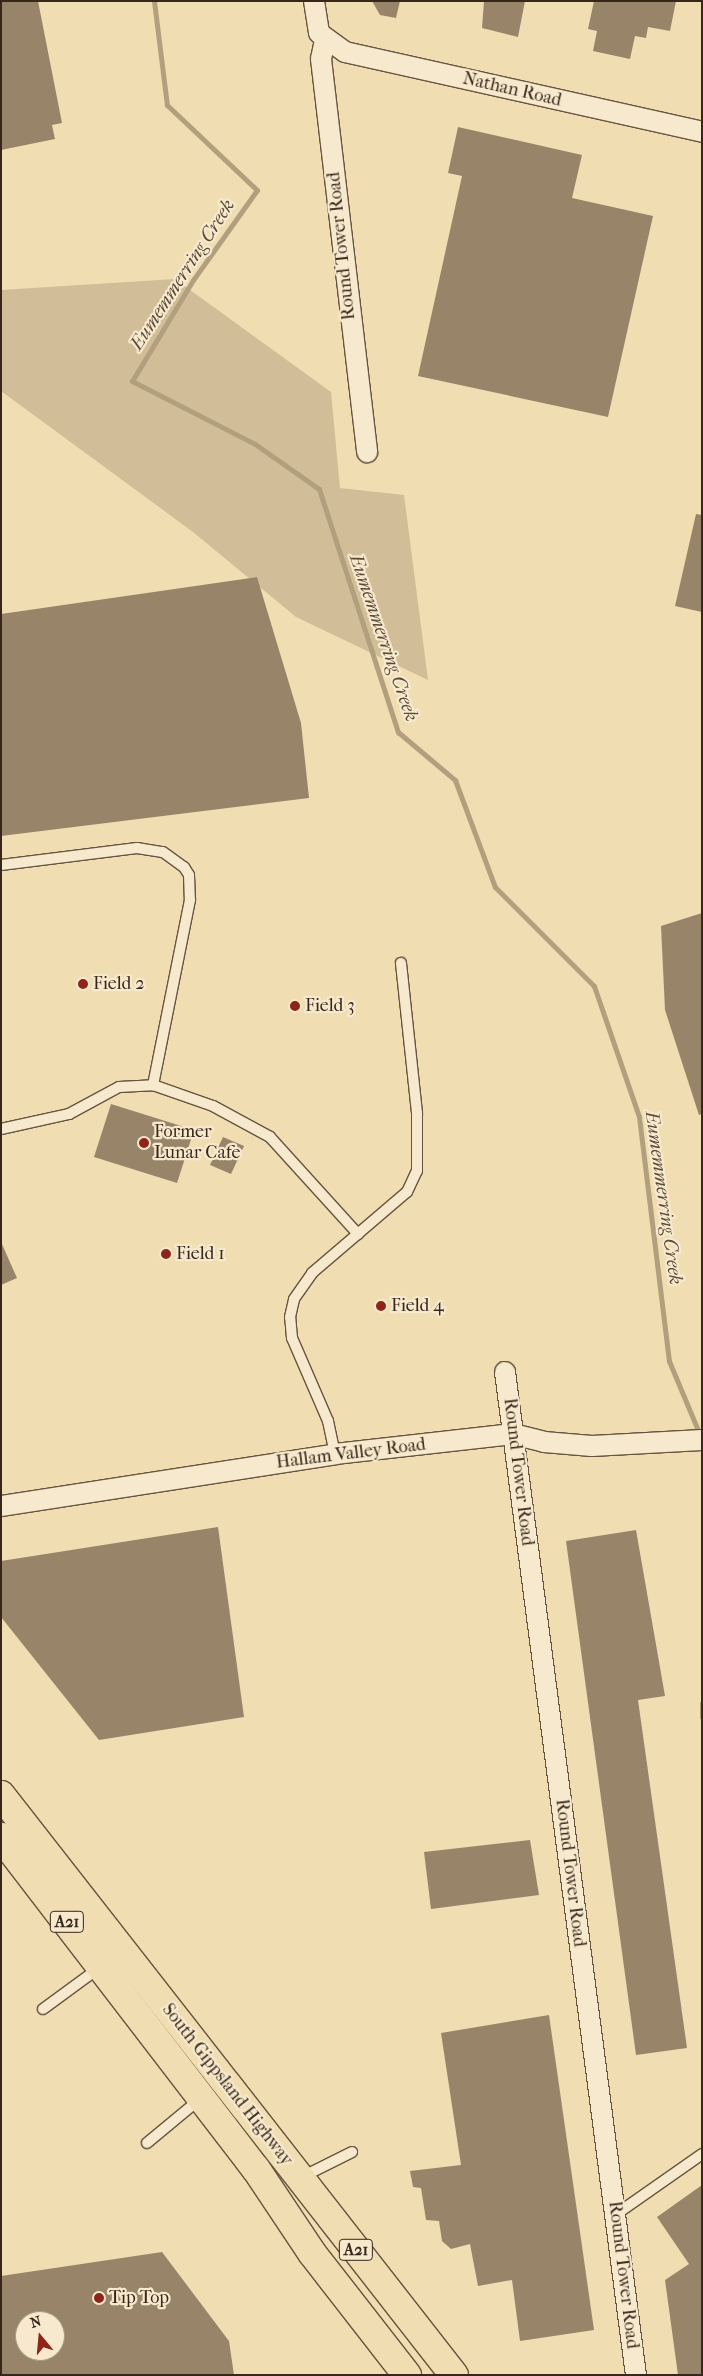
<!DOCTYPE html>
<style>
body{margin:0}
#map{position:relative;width:703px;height:2376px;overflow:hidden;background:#f1ddb2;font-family:"IM FELL French Canon",serif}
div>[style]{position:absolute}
.green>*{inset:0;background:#d1be98}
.stream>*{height:5px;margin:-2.5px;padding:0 2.5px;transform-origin:2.5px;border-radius:2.5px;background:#b29f7e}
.building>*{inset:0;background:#988569}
.roads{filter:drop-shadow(1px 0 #665440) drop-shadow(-1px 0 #665440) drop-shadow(0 1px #665440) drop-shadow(0 -1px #665440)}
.lane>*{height:10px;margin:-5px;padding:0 5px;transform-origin:5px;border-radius:5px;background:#f6e9cd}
.street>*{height:20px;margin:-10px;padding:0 10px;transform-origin:10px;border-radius:10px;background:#f6e9cd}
.highway>*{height:28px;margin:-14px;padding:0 14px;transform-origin:14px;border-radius:14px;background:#f1ddb2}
.dots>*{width:14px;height:14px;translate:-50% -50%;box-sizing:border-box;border:2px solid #f6e9cd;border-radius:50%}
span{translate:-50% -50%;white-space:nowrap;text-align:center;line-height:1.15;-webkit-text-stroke:4.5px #f6e9cd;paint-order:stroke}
.shield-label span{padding:1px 4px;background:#f6e9cd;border:1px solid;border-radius:4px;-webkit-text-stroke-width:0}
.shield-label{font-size:16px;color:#37261a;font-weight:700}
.street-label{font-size:18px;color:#37261a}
.poi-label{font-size:18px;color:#37261a}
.left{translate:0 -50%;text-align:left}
.water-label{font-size:19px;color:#5c4a38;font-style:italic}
.frame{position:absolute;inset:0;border:2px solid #37261a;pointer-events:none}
.north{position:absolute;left:15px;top:2311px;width:50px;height:50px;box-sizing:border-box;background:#f6e9cd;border:1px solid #aa9b85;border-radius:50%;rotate:343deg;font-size:14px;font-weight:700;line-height:20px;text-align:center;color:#37261a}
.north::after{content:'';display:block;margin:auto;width:18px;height:22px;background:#8f2418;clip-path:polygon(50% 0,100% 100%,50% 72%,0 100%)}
</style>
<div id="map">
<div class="green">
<i style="clip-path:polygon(175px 279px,331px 392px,340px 488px,404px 495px,428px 680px,296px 617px,193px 532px,1px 391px,1px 290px)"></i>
</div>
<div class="stream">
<i style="left:154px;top:1px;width:105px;rotate:82.9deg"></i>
<i style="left:167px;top:105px;width:124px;rotate:43.4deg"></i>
<i style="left:257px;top:190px;width:110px;rotate:125.4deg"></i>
<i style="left:193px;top:280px;width:118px;rotate:121.1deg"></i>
<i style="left:132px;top:381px;width:138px;rotate:27.1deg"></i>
<i style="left:255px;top:444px;width:78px;rotate:35.1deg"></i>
<i style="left:319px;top:489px;width:256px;rotate:72deg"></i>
<i style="left:398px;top:732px;width:75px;rotate:40.1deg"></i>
<i style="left:455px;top:780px;width:114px;rotate:69.5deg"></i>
<i style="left:495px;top:887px;width:140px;rotate:45deg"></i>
<i style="left:594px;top:986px;width:139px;rotate:71deg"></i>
<i style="left:639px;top:1117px;width:246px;rotate:83deg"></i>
<i style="left:669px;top:1361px;width:80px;rotate:67.3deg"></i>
<i style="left:702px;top:1703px;width:14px;rotate:90deg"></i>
</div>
<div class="building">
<i style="clip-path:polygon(1px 1px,38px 1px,62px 123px,52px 125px,55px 139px,1px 150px)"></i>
<i style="clip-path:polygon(372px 1px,400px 1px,396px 18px,380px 15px)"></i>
<i style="clip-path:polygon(484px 1px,525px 1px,518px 37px,482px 28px)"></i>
<i style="clip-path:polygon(594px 1px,676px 1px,670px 31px,648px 27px,646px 38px,635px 36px,630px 59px,593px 51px,597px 31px,588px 29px)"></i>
<i style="clip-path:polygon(458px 127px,582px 155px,572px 198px,653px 216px,608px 417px,418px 376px,462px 176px,448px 173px)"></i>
<i style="clip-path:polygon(696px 514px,702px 515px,702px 612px,675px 606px)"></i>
<i style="clip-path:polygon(257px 577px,301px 723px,309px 798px,1px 836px,1px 614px)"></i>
<i style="clip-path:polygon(702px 913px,702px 1114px,699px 1115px,665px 1010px,661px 926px)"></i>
<i style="clip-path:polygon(111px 1104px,194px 1130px,177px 1183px,94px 1157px)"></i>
<i style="clip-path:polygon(223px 1137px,244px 1146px,231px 1174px,210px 1165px)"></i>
<i style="clip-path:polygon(1px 1242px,17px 1278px,1px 1285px)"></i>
<i style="clip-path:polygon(218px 1527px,244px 1717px,99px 1740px,1px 1617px,1px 1561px)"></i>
<i style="clip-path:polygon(636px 1530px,665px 1696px,638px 1700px,687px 2048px,636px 2055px,566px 1541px)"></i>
<i style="clip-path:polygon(530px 1840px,539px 1895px,431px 1909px,424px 1852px)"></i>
<i style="clip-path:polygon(549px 2015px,594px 2330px,520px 2341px,512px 2280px,478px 2286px,470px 2244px,451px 2249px,442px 2241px,439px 2221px,426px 2220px,421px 2188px,413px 2187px,410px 2171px,461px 2165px,441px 2033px)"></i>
<i style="clip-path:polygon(702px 2185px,702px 2375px,678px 2375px,665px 2280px,689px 2264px,657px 2217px)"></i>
<i style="clip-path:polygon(evenodd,162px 2252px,229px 2341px,234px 2375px,1px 2375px,1px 2276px,162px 2252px,25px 2321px,55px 2321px,55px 2351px,25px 2351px,25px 2321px)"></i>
</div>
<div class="roads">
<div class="lane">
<i style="left:1px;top:865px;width:137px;rotate:-7.1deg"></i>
<i style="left:137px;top:848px;width:26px;rotate:9deg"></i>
<i style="left:163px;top:852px;width:26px;rotate:36deg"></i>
<i style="left:184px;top:867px;width:9px;rotate:58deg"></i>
<i style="left:189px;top:875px;width:25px;rotate:88deg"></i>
<i style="left:190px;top:900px;width:189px;rotate:101.3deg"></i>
<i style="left:1px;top:1129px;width:70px;rotate:-12.4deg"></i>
<i style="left:69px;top:1114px;width:57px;rotate:-28.4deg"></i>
<i style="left:119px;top:1087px;width:34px;rotate:-3deg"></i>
<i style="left:153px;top:1085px;width:64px;rotate:19.3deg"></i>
<i style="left:213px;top:1106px;width:65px;rotate:28.5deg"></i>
<i style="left:270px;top:1137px;width:131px;rotate:47.8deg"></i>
<i style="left:335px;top:1454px;width:34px;rotate:-102deg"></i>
<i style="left:328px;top:1421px;width:90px;rotate:-113.4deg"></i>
<i style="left:292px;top:1338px;width:21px;rotate:-95deg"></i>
<i style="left:290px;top:1317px;width:18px;rotate:-77deg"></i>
<i style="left:294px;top:1299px;width:32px;rotate:-55deg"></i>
<i style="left:312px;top:1273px;width:125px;rotate:-40.5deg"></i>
<i style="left:407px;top:1192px;width:23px;rotate:-65deg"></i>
<i style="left:417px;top:1171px;width:58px;rotate:-90deg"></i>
<i style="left:417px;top:1113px;width:151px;rotate:-96.1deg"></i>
<i style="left:43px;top:2009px;width:69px;rotate:-36.2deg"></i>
<i style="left:147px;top:2143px;width:69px;rotate:-39.7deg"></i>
<i style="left:302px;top:2177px;width:56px;rotate:-26.6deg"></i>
<i style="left:615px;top:2215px;width:106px;rotate:-35deg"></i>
</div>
<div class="street">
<i style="left:314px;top:1px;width:32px;rotate:81deg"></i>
<i style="left:319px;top:33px;width:32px;rotate:36deg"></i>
<i style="left:345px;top:52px;width:366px;rotate:12.6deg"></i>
<i style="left:325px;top:40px;width:19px;rotate:102deg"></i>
<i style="left:321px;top:59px;width:396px;rotate:83.3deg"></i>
<i style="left:505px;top:1372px;width:1012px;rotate:82.56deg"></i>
<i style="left:1px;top:1506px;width:338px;rotate:-8.8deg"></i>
<i style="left:335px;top:1454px;width:179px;rotate:-6.4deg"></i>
<i style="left:513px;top:1434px;width:32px;rotate:14deg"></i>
<i style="left:544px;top:1442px;width:48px;rotate:4.8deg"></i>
<i style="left:592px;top:1446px;width:110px;rotate:-3.1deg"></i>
</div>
<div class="highway">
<i style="left:1px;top:1795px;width:736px;rotate:52.01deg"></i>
<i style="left:1px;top:1837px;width:419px;rotate:52.5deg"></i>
<i style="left:256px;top:2169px;width:101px;rotate:56.3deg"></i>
<i style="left:312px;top:2253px;width:155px;rotate:52.1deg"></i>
</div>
</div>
<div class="dots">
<i style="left:83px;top:984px;background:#8f2418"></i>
<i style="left:295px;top:1006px;background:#8f2418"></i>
<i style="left:144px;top:1143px;background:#8f2418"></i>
<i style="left:166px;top:1254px;background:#8f2418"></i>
<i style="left:381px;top:1306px;background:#8f2418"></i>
<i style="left:99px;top:2298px;background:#8f2418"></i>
</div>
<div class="shield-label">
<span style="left:67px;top:1922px">A21</span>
<span style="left:356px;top:2250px">A21</span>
</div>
<div class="street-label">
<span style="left:512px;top:90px;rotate:13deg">Nathan Road</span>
<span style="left:342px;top:246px;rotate:-96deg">Round Tower Road</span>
<span style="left:351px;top:1454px;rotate:-7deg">Hallam Valley Road</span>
<span style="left:518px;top:1472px;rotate:83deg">Round Tower Road</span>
<span style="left:570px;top:1873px;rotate:83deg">Round Tower Road</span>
<span style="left:227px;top:2085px;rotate:52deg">South Gippsland Highway</span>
<span style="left:623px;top:2275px;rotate:83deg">Round Tower Road</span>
</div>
<div class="poi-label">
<span class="left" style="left:93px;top:984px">Field 2</span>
<span class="left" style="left:305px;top:1006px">Field 3</span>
<span class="left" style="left:154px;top:1143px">Former<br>Lunar Cafe</span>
<span class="left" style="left:176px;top:1254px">Field 1</span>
<span class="left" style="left:391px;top:1306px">Field 4</span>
<span class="left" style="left:109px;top:2298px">Tip Top</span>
</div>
<div class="water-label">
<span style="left:183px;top:275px;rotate:-57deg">Eumemmerring Creek</span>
<span style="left:383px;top:638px;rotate:71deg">Eumemmerring Creek</span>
<span style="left:663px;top:1198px;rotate:82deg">Eumemmerring Creek</span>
</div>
<div class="frame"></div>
<div class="north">N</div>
</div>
